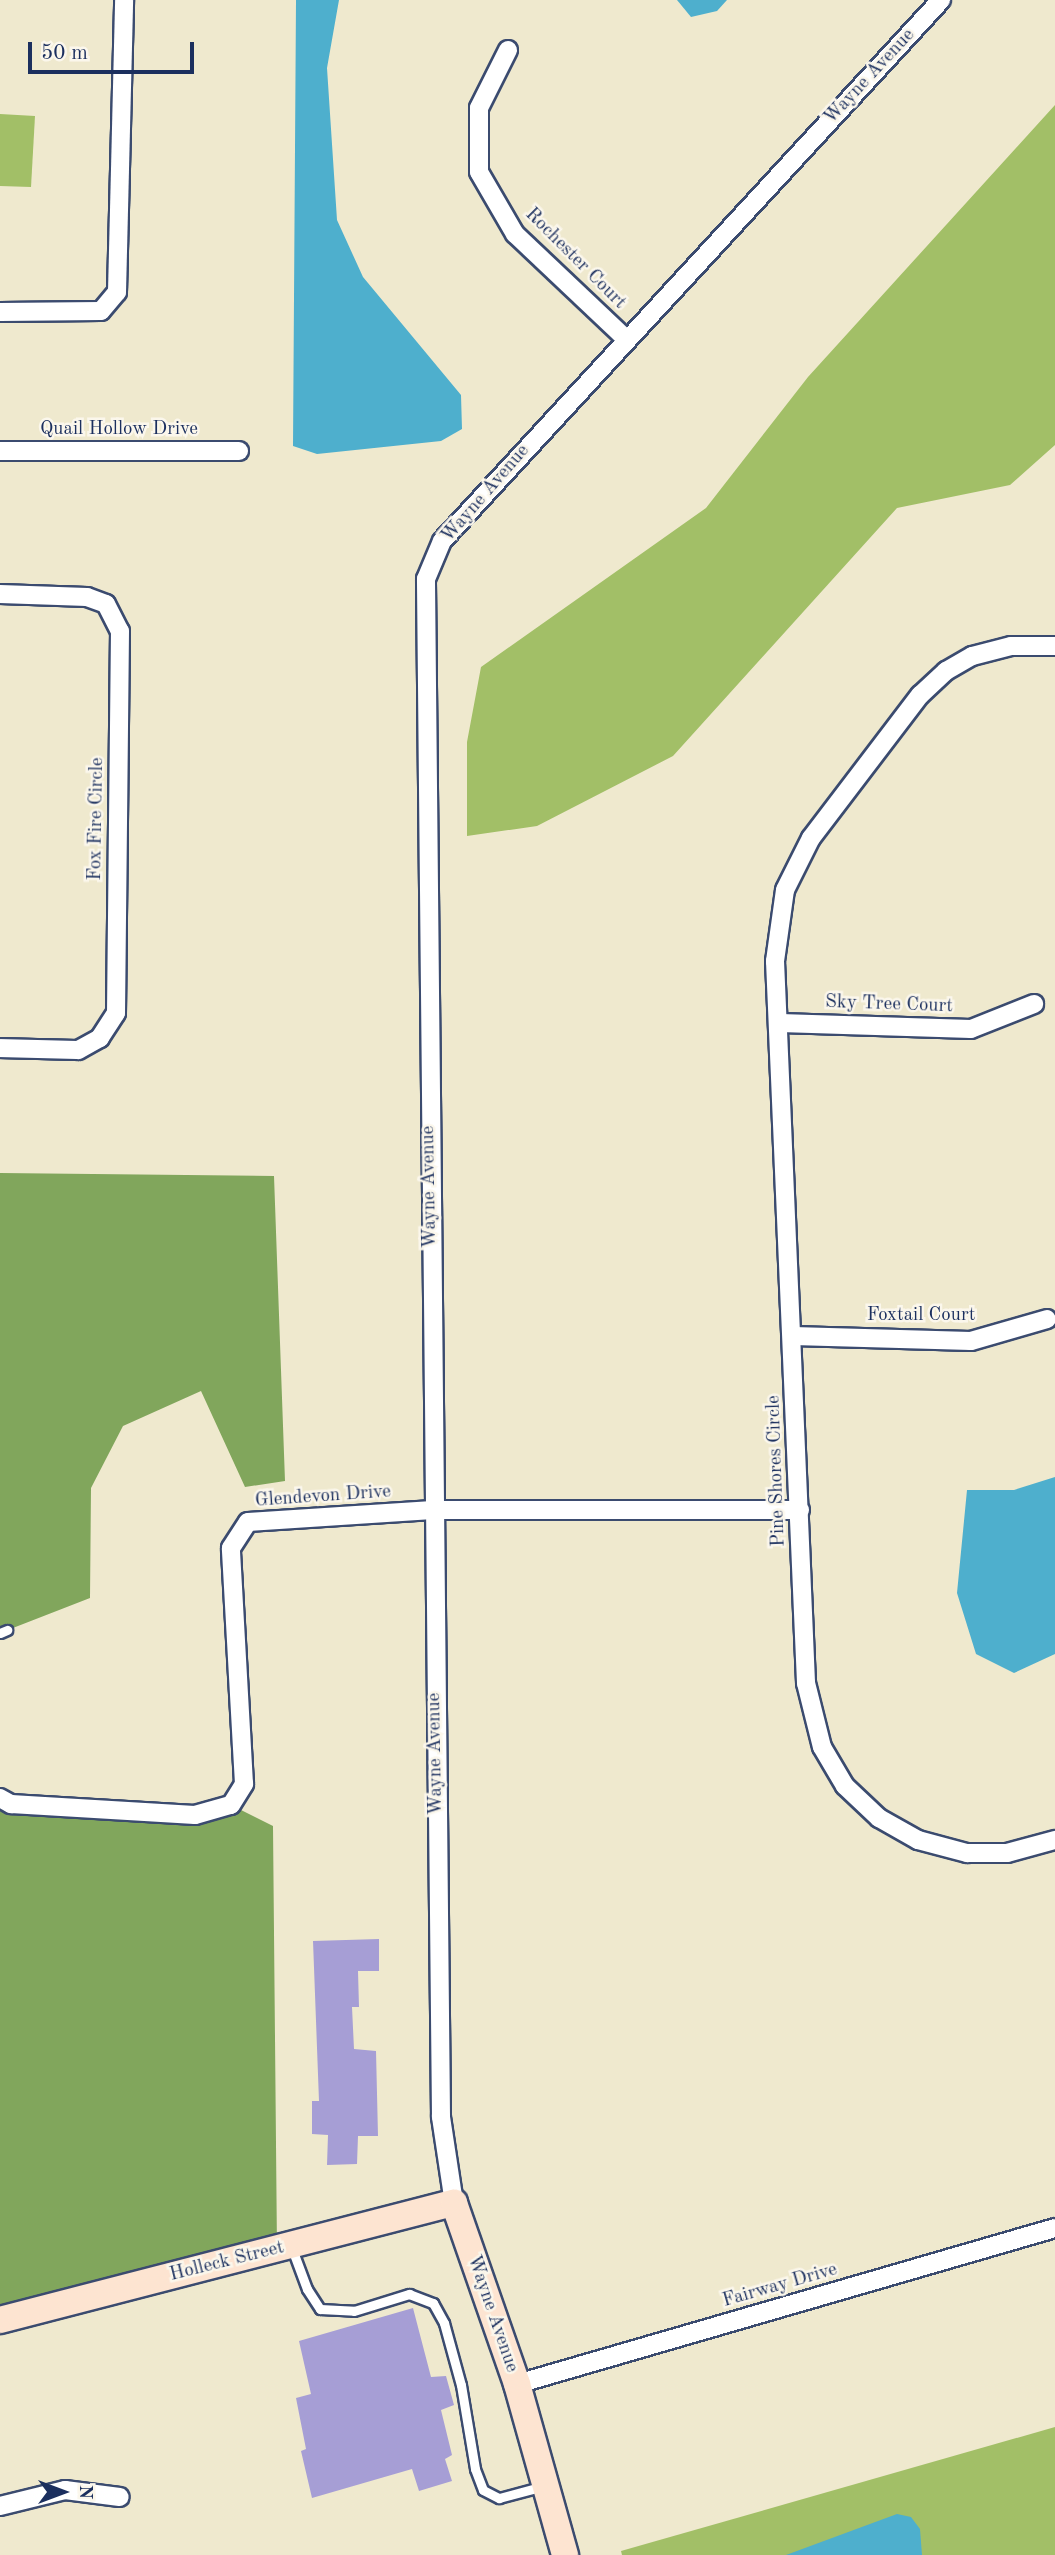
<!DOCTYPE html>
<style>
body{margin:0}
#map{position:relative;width:1055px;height:2555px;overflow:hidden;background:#efe9ce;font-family:"Old Standard TT",serif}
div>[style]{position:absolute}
.green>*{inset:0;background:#a2bf67}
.forest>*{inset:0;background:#81a65c}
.water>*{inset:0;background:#4eafcd}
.building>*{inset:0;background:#a69ed5}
.roads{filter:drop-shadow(2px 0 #3b4b6f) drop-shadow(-2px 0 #3b4b6f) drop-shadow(0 2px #3b4b6f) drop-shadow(0 -2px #3b4b6f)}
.lane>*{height:9px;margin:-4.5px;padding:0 4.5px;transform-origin:4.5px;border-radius:4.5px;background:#fff}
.street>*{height:18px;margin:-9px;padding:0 9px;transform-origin:9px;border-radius:9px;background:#fff}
.secondary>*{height:26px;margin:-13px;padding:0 13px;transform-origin:13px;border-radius:13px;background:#fde4d1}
span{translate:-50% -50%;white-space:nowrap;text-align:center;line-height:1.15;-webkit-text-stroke:5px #fbf7ec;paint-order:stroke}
.street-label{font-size:19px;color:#1b2f5e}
.north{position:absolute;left:28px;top:2457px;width:70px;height:70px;-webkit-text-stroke:5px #fbf7ec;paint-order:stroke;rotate:90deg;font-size:19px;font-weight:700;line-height:28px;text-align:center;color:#1b2f5e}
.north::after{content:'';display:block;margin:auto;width:24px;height:32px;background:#1b2f5e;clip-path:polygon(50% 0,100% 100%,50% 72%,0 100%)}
.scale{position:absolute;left:28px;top:42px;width:166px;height:32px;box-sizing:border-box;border:4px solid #1b2f5e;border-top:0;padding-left:9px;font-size:21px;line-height:24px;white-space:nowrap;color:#1b2f5e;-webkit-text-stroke:5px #fbf7ec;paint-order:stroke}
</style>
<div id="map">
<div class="green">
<i style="clip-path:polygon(1055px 105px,1055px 445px,1010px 485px,897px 508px,673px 756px,537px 826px,467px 836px,467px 742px,481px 667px,706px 508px,808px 377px)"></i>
<i style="clip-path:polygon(0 114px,35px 116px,31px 187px,0 186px)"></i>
<i style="clip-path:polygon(1055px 2427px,1055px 2555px,622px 2555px,621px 2551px)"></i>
</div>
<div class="forest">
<i style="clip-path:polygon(0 1173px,274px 1176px,285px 1481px,245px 1487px,201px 1391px,123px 1426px,91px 1488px,90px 1598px,0 1633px)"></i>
<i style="clip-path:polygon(0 1798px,195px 1815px,231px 1805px,273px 1826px,277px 2249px,0 2324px)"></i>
</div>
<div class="water">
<i style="clip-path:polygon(296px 0,339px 0,327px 68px,337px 220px,363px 277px,461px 395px,462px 429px,441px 441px,317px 454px,293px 446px)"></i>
<i style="clip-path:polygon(677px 0,727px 0,717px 11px,691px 17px)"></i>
<i style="clip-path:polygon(1055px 1477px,1055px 1654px,1014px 1673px,976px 1654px,957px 1593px,967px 1490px,1014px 1490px)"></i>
<i style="clip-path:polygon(897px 2514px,911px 2517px,920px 2529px,922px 2555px,786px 2555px)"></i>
</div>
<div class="building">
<i style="clip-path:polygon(379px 1939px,379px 1971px,358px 1971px,359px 2007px,352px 2007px,354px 2049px,376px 2051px,378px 2136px,358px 2136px,357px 2164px,327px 2165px,328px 2135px,312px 2134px,312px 2101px,319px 2101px,313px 1941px)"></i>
<i style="clip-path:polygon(413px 2308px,431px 2377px,446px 2376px,454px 2405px,441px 2410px,452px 2455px,445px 2459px,452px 2481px,419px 2491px,412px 2469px,312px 2498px,301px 2451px,306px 2449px,296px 2398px,311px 2394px,299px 2341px)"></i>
</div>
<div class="roads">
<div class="lane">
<i style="left:0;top:1633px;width:8px;rotate:-23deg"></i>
<i style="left:291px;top:2246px;width:46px;rotate:69.6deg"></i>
<i style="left:307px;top:2289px;width:24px;rotate:57deg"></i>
<i style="left:320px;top:2309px;width:34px;rotate:3deg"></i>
<i style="left:354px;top:2311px;width:58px;rotate:-17.2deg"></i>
<i style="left:409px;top:2294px;width:26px;rotate:21deg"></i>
<i style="left:433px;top:2303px;width:23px;rotate:61deg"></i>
<i style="left:444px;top:2323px;width:64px;rotate:74.7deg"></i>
<i style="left:461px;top:2385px;width:85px;rotate:80.5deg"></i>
<i style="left:475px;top:2469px;width:22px;rotate:69deg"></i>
<i style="left:483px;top:2490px;width:18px;rotate:27deg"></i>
<i style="left:499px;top:2498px;width:47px;rotate:-14.9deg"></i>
</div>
<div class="street">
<i style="left:508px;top:50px;width:65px;rotate:116.6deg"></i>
<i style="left:479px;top:108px;width:64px;rotate:90deg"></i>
<i style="left:479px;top:172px;width:72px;rotate:59.9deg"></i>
<i style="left:515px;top:234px;width:153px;rotate:43.4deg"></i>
<i style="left:0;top:312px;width:101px;rotate:-0.6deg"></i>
<i style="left:101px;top:311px;width:25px;rotate:-50deg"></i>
<i style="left:117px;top:292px;width:292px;rotate:-88.6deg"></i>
<i style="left:0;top:451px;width:239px"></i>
<i style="left:0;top:594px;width:87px;rotate:2deg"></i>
<i style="left:87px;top:597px;width:20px;rotate:20deg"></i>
<i style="left:106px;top:604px;width:30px;rotate:63deg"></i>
<i style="left:120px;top:631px;width:382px;rotate:90.6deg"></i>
<i style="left:116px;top:1013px;width:30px;rotate:123deg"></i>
<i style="left:100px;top:1038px;width:25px;rotate:151deg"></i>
<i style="left:78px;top:1050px;width:78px;rotate:-178.5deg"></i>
<i style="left:1055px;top:646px;width:44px;rotate:180deg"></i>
<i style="left:1011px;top:646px;width:40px;rotate:165.6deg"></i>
<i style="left:972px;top:656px;width:30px;rotate:150deg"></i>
<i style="left:946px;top:671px;width:35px;rotate:137deg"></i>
<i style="left:920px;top:695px;width:180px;rotate:127.3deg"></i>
<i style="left:811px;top:838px;width:58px;rotate:116.6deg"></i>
<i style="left:785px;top:890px;width:72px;rotate:98deg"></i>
<i style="left:775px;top:961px;width:723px;rotate:87.54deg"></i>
<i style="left:806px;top:1683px;width:66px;rotate:76deg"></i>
<i style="left:822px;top:1747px;width:45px;rotate:59.5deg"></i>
<i style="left:845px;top:1786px;width:47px;rotate:43.3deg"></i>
<i style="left:879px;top:1818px;width:45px;rotate:29.4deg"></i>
<i style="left:918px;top:1840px;width:51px;rotate:14.9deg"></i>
<i style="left:967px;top:1853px;width:40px"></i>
<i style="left:1007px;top:1853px;width:50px;rotate:-15.2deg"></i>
<i style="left:780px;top:1023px;width:191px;rotate:1.8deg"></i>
<i style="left:971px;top:1029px;width:68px;rotate:-21.6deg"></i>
<i style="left:793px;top:1336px;width:178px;rotate:1.6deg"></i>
<i style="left:971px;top:1341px;width:79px;rotate:-16.1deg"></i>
<i style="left:0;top:1798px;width:13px;rotate:29deg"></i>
<i style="left:11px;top:1804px;width:184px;rotate:3.4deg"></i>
<i style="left:195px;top:1815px;width:37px;rotate:-16deg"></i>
<i style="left:231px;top:1805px;width:25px;rotate:-58deg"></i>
<i style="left:244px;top:1784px;width:236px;rotate:-93.2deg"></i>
<i style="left:231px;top:1548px;width:31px;rotate:-57deg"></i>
<i style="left:248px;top:1522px;width:185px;rotate:-3.7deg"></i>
<i style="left:433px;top:1510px;width:367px"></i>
<i style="left:454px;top:2203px;width:87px;rotate:-98.6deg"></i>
<i style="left:441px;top:2117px;width:1538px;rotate:-90.56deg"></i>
<i style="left:426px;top:579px;width:41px;rotate:-67.2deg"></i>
<i style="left:442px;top:541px;width:736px;rotate:-47.31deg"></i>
<i style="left:517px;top:2384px;width:560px;rotate:-16.17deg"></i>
<i style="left:0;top:2506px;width:67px;rotate:-13.8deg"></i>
<i style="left:65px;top:2490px;width:55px;rotate:7.3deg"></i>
</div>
<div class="secondary">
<i style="left:0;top:2320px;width:469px;rotate:-14.5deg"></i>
<i style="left:454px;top:2203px;width:192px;rotate:70.8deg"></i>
<i style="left:517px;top:2384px;width:178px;rotate:74.3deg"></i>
</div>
</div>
<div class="street-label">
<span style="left:870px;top:77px;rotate:-47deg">Wayne Avenue</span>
<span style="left:575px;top:259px;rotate:45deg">Rochester Court</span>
<span style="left:119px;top:430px">Quail Hollow Drive</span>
<span style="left:486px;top:494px;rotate:-49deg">Wayne Avenue</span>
<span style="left:97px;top:819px;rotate:-89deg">Fox Fire Circle</span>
<span style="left:889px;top:1005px;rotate:2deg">Sky Tree Court</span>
<span style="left:430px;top:1187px;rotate:-91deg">Wayne Avenue</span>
<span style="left:921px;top:1316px">Foxtail Court</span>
<span style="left:777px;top:1471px;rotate:-92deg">Pine Shores Circle</span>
<span style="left:323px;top:1497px;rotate:-4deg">Glendevon Drive</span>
<span style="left:436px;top:1754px;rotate:-91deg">Wayne Avenue</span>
<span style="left:227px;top:2262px;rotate:-14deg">Holleck Street</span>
<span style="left:780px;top:2286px;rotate:-16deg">Fairway Drive</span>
<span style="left:492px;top:2314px;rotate:71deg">Wayne Avenue</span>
</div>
<div class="north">N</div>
<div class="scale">50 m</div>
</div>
